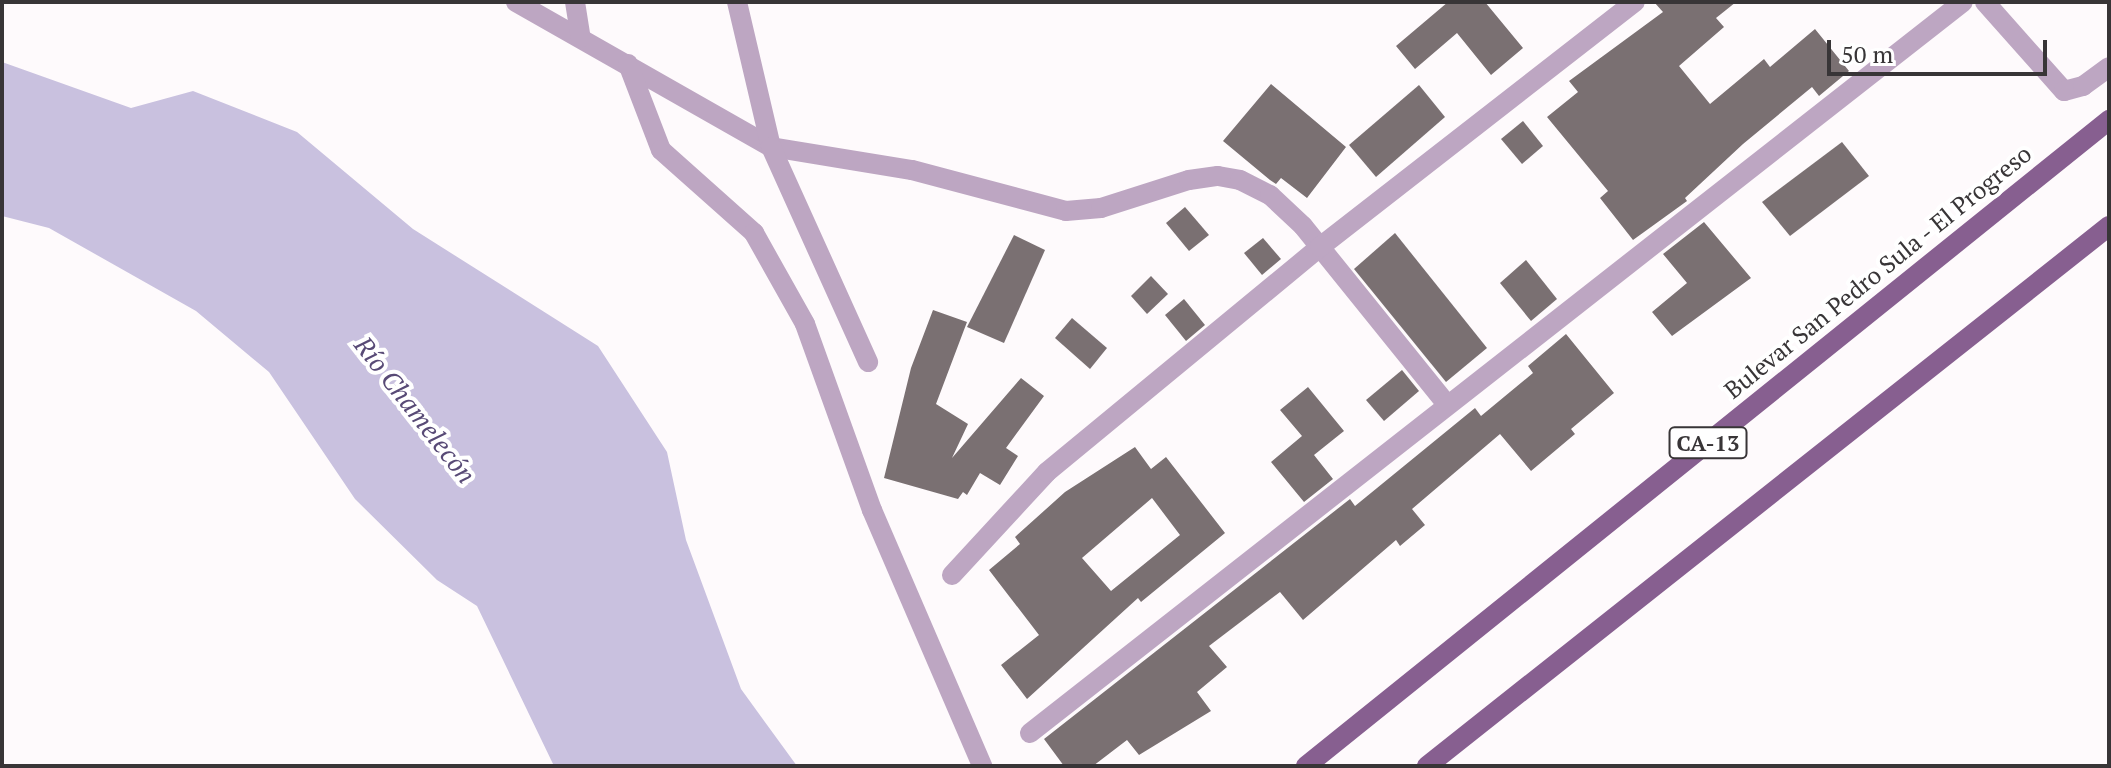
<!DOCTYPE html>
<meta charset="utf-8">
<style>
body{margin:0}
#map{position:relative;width:2111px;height:768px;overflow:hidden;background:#fefafc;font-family:"PT Serif",serif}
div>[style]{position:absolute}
.water>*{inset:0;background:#c9c1df}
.building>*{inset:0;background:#7a7072}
.minor>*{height:20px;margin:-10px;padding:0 10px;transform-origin:10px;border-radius:10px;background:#bda6c2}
.primary>*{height:20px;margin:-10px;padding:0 10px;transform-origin:10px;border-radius:10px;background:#875f90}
span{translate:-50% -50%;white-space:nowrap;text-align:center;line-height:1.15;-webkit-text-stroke:8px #fff;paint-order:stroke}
.shield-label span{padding:2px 6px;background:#fff;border:2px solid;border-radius:6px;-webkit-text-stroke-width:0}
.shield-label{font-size:22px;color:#383537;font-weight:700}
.street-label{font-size:24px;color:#383537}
.water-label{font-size:26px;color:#584a76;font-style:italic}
.frame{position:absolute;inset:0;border:4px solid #383537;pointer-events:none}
.scale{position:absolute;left:1827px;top:40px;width:220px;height:36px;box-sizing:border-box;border:4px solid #383537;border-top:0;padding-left:10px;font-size:24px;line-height:28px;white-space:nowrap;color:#383537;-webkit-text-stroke:6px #fff;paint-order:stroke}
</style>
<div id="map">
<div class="water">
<i style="clip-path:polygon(2px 62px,131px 108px,193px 91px,297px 132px,413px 229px,598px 346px,667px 452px,686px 540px,741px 689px,797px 766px,554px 766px,477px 606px,437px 580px,355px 499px,269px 372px,196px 311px,49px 228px,2px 216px)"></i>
</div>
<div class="building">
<i style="clip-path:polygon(1448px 2px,1485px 2px,1523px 48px,1491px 75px,1457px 33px,1415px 69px,1396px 46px)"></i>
<i style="clip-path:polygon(1654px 2px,1736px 2px,1716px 18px,1724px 27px,1679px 66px,1710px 104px,1764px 59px,1770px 67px,1815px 29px,1849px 71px,1819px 96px,1812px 87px,1743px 144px,1685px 198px,1687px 201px,1633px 240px,1600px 198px,1608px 191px,1547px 117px,1578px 92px,1569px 81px,1663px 12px)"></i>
<i style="clip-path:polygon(1271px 84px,1346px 147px,1307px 198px,1281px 178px,1276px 184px,1270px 180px,1223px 141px)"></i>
<i style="clip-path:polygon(1419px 85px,1445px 117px,1376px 177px,1349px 145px)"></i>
<i style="clip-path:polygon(1523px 121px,1543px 146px,1522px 164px,1501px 139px)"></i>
<i style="clip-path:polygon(1842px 142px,1869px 176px,1790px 236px,1762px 202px)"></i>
<i style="clip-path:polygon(1185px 207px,1209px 235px,1189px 251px,1166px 223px)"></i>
<i style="clip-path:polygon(1704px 222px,1751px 278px,1672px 336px,1652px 312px,1687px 283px,1663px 254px)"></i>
<i style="clip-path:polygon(1395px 233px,1487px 348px,1446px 382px,1354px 269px)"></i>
<i style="clip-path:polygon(1014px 235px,1045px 250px,1004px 343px,967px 327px)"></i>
<i style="clip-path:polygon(1263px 238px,1281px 259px,1262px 275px,1244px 253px)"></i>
<i style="clip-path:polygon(1526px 260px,1557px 299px,1531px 321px,1500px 283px)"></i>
<i style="clip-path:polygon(1151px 276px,1168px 294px,1147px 314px,1131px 296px)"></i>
<i style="clip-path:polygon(1184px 299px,1205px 325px,1186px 341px,1165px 315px)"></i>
<i style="clip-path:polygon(933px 310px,967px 322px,936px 404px,968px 424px,952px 458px,1021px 378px,1044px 396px,1006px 448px,1018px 456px,1000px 485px,980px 473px,967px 495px,963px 492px,958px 499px,884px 478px,911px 368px)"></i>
<i style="clip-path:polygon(1072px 318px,1107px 348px,1090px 369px,1055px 338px)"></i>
<i style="clip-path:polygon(1566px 334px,1614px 393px,1571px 429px,1575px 434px,1531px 471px,1500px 434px,1412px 509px,1425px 525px,1400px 546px,1396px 540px,1303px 620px,1280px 592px,1209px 646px,1227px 667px,1197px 692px,1211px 711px,1139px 755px,1127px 740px,1093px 766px,1064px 766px,1044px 739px,1350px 499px,1355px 506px,1475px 408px,1481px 416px,1533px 373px,1528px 366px)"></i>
<i style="clip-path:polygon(1402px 370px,1419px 391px,1384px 421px,1366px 400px)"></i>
<i style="clip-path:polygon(1308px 387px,1344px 431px,1314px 455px,1333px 479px,1304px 502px,1271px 462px,1302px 436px,1280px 410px)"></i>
<i style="clip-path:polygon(evenodd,1135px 447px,1151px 469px,1166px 457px,1225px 533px,1141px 602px,1138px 598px,1027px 699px,1001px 665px,1039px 635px,989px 570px,1020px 544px,1015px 537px,1065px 492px,1135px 447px,1152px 498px,1180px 535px,1111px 591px,1082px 558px,1152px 498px)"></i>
</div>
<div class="minor">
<i style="left:516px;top:2px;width:293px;rotate:29.6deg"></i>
<i style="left:771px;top:147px;width:143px;rotate:9.3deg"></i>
<i style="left:912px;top:170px;width:159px;rotate:14.9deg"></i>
<i style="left:1066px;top:211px;width:35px;rotate:-5deg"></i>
<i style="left:1101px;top:208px;width:92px;rotate:-17.7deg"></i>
<i style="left:1189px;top:180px;width:29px;rotate:-8deg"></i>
<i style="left:1218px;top:176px;width:22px;rotate:10deg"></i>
<i style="left:1240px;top:180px;width:34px;rotate:27deg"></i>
<i style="left:1270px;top:195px;width:45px;rotate:43.2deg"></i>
<i style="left:1303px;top:226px;width:228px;rotate:51.1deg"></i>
<i style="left:575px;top:2px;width:36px;rotate:81deg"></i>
<i style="left:737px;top:2px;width:149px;rotate:76.8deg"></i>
<i style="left:771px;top:147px;width:236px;rotate:65.7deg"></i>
<i style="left:1985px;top:2px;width:119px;rotate:48.4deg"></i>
<i style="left:2064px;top:91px;width:20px;rotate:-15deg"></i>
<i style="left:2083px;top:86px;width:32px;rotate:-36deg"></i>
<i style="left:628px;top:64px;width:92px;rotate:69deg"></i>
<i style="left:661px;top:150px;width:125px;rotate:41.7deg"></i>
<i style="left:754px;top:233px;width:104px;rotate:60.7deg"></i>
<i style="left:805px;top:324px;width:198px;rotate:70.2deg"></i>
<i style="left:872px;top:510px;width:279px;rotate:66.7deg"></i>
<i style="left:952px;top:575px;width:140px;rotate:-47.3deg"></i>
<i style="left:1047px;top:472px;width:354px;rotate:-39.5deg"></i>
<i style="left:1320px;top:247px;width:399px;rotate:-37.9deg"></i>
<i style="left:1030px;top:733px;width:1185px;rotate:-38.08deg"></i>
</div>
<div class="primary">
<i style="left:1306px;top:766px;width:1031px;rotate:-38.82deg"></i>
<i style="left:1427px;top:766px;width:870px;rotate:-38.37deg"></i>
</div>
<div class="shield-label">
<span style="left:1708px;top:443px">CA-13</span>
</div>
<div class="street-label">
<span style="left:1878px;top:272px;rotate:-39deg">Bulevar San Pedro Sula - El Progreso</span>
</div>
<div class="water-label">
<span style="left:415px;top:410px;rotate:52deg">Río Chamelecón</span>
</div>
<div class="frame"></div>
<div class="scale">50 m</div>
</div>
